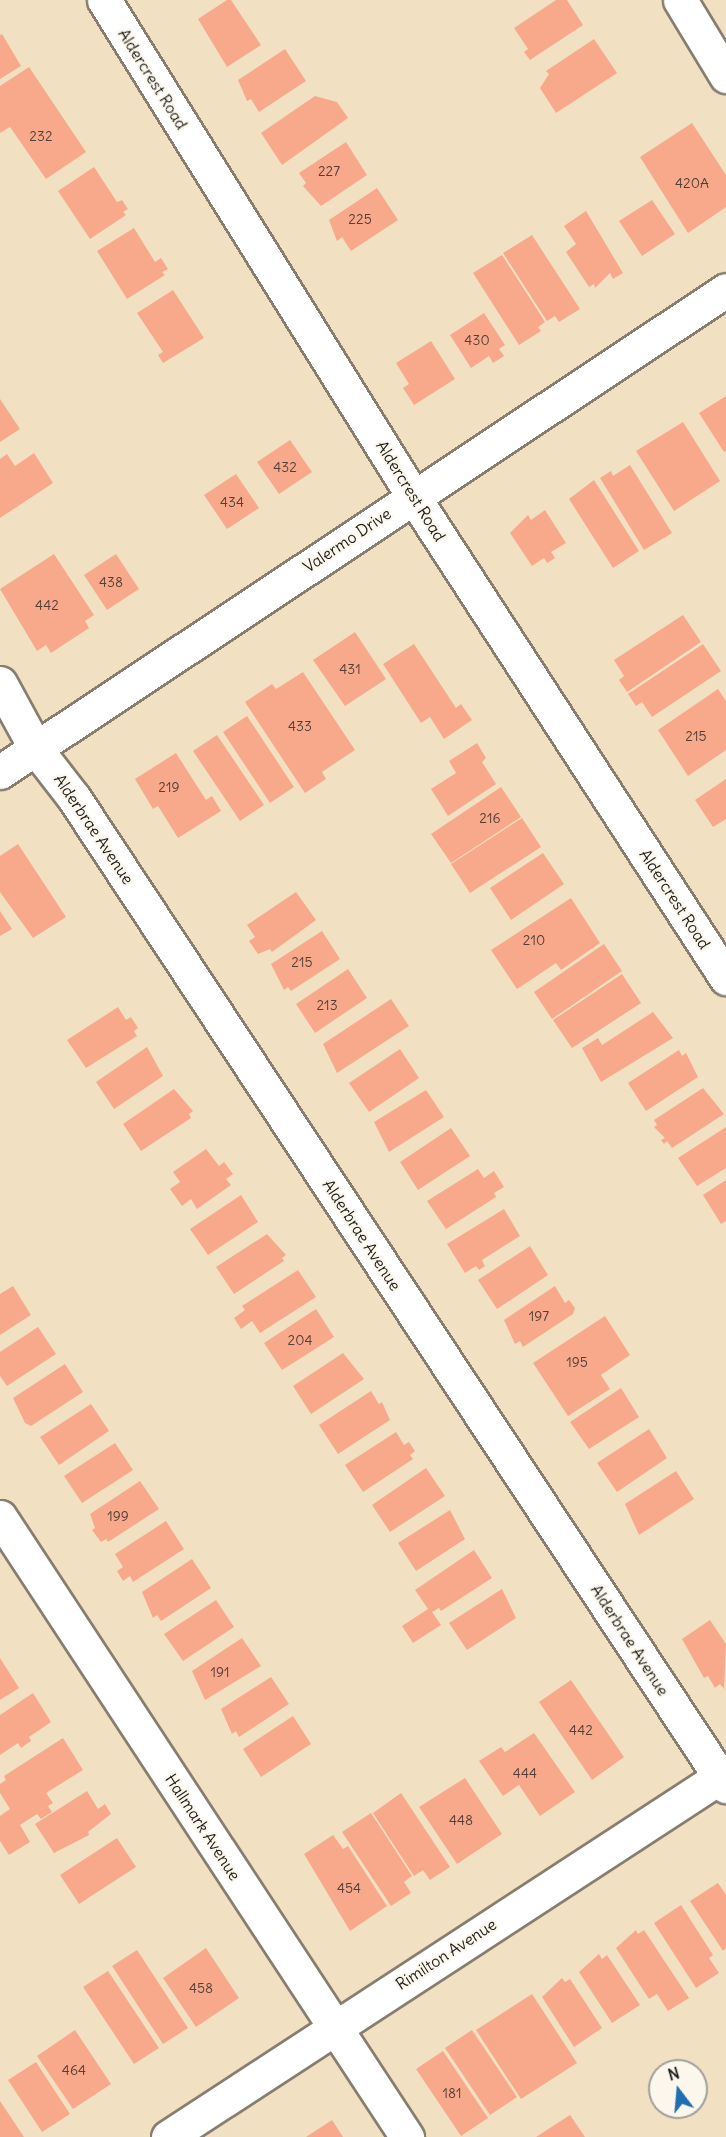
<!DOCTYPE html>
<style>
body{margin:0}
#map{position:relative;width:726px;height:2137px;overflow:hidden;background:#f2e0c3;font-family:Delius,sans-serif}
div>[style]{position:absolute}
.building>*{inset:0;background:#f8a98b}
.roads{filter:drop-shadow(2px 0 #877e70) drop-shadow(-2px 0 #877e70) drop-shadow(0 2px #877e70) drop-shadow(0 -2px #877e70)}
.minor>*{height:33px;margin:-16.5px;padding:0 16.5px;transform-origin:16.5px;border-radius:16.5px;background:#fff}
span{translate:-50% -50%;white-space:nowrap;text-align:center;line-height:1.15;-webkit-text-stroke:4.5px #fbf7ec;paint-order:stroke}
.number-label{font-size:14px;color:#533f38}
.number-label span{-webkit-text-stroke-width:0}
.street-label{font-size:16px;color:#1c1c1c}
.north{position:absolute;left:648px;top:2059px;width:60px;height:60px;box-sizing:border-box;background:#fbf7ec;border:2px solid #a29f99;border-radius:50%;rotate:344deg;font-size:16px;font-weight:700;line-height:24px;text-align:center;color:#1c1c1c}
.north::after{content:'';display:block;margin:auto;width:21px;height:27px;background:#1f6fb2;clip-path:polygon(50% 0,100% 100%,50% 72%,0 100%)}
</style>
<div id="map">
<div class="building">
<i style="clip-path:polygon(227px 0,231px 0,261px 45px,227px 67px,198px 19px)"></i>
<i style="clip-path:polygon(556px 0,567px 0,583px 25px,530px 60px,524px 52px,528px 49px,514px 28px)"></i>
<i style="clip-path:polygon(2px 34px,21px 66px,0 79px,0 35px)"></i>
<i style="clip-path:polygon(594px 39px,617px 73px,556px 113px,540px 88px,549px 74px,546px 71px)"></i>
<i style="clip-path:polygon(285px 49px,306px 81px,259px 112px,251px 99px,247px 101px,238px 80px)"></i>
<i style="clip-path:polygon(29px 67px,86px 152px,46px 179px,10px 127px,0 133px,0 86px)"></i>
<i style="clip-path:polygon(315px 96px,337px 102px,348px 118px,282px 165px,261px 133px)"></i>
<i style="clip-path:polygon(692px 123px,726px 175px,726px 207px,688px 233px,640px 157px)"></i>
<i style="clip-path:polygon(346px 142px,367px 175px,321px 206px,303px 186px,306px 183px,299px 173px)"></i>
<i style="clip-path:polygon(94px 167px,117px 202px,122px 200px,128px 209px,123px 212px,126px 215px,90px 239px,58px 191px)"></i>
<i style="clip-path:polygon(377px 188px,398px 220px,351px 251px,342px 237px,337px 241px,329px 220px)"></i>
<i style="clip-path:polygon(652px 200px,675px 234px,642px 256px,619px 221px)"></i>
<i style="clip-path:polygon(586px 211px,623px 273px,613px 279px,610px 273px,595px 288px,594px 284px,589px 287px,566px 252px,576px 244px,564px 226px)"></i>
<i style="clip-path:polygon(134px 228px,155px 262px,161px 258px,168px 269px,162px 272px,165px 275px,127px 299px,97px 251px)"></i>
<i style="clip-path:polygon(532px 235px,580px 309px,559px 322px,555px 316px,547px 321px,503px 253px)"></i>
<i style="clip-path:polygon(502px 255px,545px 322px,538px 327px,541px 331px,519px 345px,473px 273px)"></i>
<i style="clip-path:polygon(173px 290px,204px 338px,163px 363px,158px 355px,163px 352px,137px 313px)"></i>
<i style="clip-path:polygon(484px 313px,505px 345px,499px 349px,504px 356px,493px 363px,489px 356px,471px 368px,450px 335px)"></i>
<i style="clip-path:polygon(431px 341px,455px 379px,414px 405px,403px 388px,409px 384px,396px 363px)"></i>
<i style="clip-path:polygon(726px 396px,726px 451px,724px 452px,699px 413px)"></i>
<i style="clip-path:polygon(0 399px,20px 429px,0 442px)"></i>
<i style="clip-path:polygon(683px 422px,720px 481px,674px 511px,636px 451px)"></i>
<i style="clip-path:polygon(290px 440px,312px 472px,279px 494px,257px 462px)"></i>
<i style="clip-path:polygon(34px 453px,53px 483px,0 518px,0 459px,7px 454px,15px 466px)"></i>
<i style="clip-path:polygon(630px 465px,672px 533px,644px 550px,600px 478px,611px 471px,613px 476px)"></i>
<i style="clip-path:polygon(236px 474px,259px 508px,227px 529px,204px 495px)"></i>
<i style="clip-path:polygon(594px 480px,639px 551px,613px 568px,569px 499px)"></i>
<i style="clip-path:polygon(545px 510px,566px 543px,551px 552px,555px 558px,547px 563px,544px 558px,532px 566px,510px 533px,528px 515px,531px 520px)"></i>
<i style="clip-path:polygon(54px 554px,94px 615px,85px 621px,89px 628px,51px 653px,46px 645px,37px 651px,0 589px)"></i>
<i style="clip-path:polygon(116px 554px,139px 589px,107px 610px,84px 575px)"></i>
<i style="clip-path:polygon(683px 615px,701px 642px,627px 692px,619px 680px,624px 676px,614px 660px)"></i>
<i style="clip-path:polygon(355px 632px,386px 679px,345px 706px,313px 660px)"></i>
<i style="clip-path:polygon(414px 644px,456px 708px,461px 704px,472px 720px,444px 739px,430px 717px,421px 723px,383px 664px)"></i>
<i style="clip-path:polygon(703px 644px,721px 671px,652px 717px,642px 702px,636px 706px,628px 694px)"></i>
<i style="clip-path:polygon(303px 672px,355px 750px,322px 772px,326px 779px,305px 793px,245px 702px,272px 684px,276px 689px)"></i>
<i style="clip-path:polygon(718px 689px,726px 701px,726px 750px,688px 776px,658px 730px)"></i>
<i style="clip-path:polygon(247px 716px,294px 787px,270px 803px,223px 732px)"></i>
<i style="clip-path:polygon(217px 735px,264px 805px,240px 821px,193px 751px)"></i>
<i style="clip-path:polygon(477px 743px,486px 758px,482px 762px,496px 784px,448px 816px,431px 789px,456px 773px,449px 761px)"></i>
<i style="clip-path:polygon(176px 753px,206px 800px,212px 796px,221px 811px,178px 838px,158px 806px,153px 809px,135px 779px)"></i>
<i style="clip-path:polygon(726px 779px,726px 819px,713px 827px,695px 800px)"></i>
<i style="clip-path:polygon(501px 787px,521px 817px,451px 863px,431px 834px)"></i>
<i style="clip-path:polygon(522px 818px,541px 847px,470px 893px,451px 864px)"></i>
<i style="clip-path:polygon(18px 844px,66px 917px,33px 938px,0 892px,0 856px)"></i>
<i style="clip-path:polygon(543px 853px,564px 884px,511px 920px,490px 888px)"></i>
<i style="clip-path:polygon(296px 892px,316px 920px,272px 952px,270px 949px,258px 954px,249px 941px,255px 937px,247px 925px)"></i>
<i style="clip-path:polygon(571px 898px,600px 943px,561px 970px,556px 963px,517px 989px,491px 950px)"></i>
<i style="clip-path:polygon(0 911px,12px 929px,0 936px)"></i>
<i style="clip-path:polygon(322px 931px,340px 959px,291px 991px,288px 987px,284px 990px,271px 964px)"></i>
<i style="clip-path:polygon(604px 944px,622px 971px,552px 1019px,534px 992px)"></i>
<i style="clip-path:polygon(348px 969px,367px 998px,315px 1033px,296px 1004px)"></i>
<i style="clip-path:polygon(622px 974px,641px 1003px,572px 1048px,553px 1020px)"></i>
<i style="clip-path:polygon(391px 999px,409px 1026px,337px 1073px,323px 1044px)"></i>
<i style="clip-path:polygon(118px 1007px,126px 1020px,131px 1017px,138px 1028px,134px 1031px,137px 1036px,86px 1068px,67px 1040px)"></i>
<i style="clip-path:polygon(653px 1012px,673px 1038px,601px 1082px,582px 1048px,598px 1038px,602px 1045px)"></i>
<i style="clip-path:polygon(147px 1047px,163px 1076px,114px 1109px,96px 1082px)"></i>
<i style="clip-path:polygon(400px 1049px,419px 1078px,369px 1112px,349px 1083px)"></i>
<i style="clip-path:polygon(679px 1050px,682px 1056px,686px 1053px,698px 1077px,646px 1111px,628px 1083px)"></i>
<i style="clip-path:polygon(703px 1088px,724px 1114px,672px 1148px,667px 1141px,664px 1144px,661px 1140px,665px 1138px,654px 1127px,657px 1125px,654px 1120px)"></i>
<i style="clip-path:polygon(174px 1089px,193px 1111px,189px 1114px,191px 1118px,141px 1151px,123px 1124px)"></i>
<i style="clip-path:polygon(426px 1090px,444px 1117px,389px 1152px,374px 1122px)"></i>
<i style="clip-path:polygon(726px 1127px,726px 1168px,697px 1186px,678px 1158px)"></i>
<i style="clip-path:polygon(451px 1128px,470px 1156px,418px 1190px,400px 1162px)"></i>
<i style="clip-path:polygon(206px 1149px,219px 1166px,224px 1162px,233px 1174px,226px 1179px,231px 1185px,197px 1209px,191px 1199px,182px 1206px,170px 1189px,180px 1182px,173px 1172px)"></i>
<i style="clip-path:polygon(478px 1169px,484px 1178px,494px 1171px,504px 1187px,494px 1193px,496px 1197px,446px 1229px,427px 1201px)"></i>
<i style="clip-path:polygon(726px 1180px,726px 1221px,721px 1224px,703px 1195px)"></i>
<i style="clip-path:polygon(241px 1195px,258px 1222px,208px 1255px,190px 1229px)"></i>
<i style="clip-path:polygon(504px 1209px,520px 1236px,482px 1260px,485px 1266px,479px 1270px,476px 1266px,465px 1273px,447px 1244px)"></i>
<i style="clip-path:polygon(267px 1234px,286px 1255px,282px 1258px,284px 1261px,234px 1294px,216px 1267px)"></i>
<i style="clip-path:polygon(530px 1246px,548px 1275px,497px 1309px,478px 1280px)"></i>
<i style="clip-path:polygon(298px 1270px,316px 1297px,260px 1333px,252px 1321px,241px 1329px,234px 1318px,245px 1310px,242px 1306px)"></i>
<i style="clip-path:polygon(13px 1286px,31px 1315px,0 1335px,0 1294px)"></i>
<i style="clip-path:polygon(555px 1286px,565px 1303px,569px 1300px,575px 1308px,573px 1314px,523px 1347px,520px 1341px,515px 1344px,504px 1320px)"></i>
<i style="clip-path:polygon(316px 1309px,334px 1337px,282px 1370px,264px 1343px)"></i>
<i style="clip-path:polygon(605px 1316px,630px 1355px,601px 1375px,610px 1389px,568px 1416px,533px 1363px)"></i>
<i style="clip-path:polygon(38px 1327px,56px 1354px,7px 1386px,0 1376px,0 1352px)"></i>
<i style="clip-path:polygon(343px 1353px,364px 1379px,311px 1414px,293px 1386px)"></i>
<i style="clip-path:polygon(65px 1364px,83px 1392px,31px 1426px,25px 1423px,13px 1398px)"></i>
<i style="clip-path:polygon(621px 1388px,639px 1417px,589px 1449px,570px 1422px)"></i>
<i style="clip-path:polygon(371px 1391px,379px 1404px,382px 1402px,390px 1420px,338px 1454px,319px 1425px)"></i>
<i style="clip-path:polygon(91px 1404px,109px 1431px,59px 1465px,40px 1437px)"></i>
<i style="clip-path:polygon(649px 1429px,667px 1458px,617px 1492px,597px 1463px)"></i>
<i style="clip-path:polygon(396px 1432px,404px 1445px,409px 1442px,415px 1451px,410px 1455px,413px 1459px,363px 1492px,345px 1465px)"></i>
<i style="clip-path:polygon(115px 1443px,133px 1470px,82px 1503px,64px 1476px)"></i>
<i style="clip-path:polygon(426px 1468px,445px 1496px,390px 1532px,372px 1505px)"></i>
<i style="clip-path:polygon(676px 1471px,694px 1499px,639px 1535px,625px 1504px)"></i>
<i style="clip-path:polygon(140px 1481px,159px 1509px,108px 1542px,106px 1539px,101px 1542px,92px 1530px,95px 1528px,90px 1514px)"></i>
<i style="clip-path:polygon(450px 1510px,465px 1539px,416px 1571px,398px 1543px)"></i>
<i style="clip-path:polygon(166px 1521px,184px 1549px,133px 1582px,130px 1576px,123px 1581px,117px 1571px,123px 1567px,115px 1554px)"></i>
<i style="clip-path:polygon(474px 1550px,492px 1578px,441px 1611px,439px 1608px,432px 1612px,441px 1625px,413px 1643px,402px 1626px,428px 1609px,415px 1590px)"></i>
<i style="clip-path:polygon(192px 1559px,211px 1588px,161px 1621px,157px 1615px,153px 1618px,142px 1592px)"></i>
<i style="clip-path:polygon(502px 1589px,516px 1618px,467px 1650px,449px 1623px)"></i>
<i style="clip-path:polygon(216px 1600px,234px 1627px,183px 1661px,164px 1634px)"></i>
<i style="clip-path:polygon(710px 1620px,726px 1644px,724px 1689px,720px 1684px,715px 1688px,708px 1676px,704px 1678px,682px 1639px)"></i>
<i style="clip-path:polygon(242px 1638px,261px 1666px,205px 1700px,192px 1671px)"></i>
<i style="clip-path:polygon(0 1658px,19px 1688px,0 1700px)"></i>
<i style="clip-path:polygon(271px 1677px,289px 1704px,239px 1737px,236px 1731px,232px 1734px,221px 1709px)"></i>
<i style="clip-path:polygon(571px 1680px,624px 1757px,592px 1780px,539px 1702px)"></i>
<i style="clip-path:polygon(33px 1693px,51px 1722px,29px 1737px,31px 1741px,21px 1748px,18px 1743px,0 1755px,0 1715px)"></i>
<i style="clip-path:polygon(293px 1716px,311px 1744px,261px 1777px,243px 1749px)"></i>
<i style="clip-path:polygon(534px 1733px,575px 1792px,540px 1816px,519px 1785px,503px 1796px,479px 1761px,501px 1747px,505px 1752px)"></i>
<i style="clip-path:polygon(63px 1738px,83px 1770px,46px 1793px,53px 1803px,48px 1806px,52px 1812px,41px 1819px,37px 1814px,20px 1825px,30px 1842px,9px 1855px,0 1841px,0 1816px,10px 1809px,0 1793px,0 1784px,6px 1780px,4px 1776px)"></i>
<i style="clip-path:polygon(465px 1778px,502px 1834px,457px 1864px,419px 1807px)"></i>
<i style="clip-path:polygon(87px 1791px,98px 1809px,105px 1804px,111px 1814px,88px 1832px,89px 1835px,54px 1853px,35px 1824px)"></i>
<i style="clip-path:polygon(401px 1793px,450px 1867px,430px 1880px,423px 1870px,414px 1876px,373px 1813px)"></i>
<i style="clip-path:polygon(371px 1813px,412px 1876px,404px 1882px,411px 1893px,391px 1906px,342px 1832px)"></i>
<i style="clip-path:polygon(333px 1835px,343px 1849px,348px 1846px,387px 1906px,350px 1931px,304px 1854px)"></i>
<i style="clip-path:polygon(117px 1838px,136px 1867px,79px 1904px,60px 1875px)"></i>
<i style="clip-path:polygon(718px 1883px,726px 1895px,726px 1948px,723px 1951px,690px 1901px)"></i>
<i style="clip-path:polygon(681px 1905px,713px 1955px,709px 1958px,719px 1973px,696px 1988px,654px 1923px)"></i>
<i style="clip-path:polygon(636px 1930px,638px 1934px,644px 1930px,689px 1998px,668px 2011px,657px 1994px,649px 1999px,616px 1948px)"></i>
<i style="clip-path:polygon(206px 1948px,239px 1998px,196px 2027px,163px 1978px)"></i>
<i style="clip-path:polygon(137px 1950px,188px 2028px,163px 2044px,112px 1966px)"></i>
<i style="clip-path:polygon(599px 1954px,602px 1959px,607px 1955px,640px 2005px,612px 2023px,579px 1972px)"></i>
<i style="clip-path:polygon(108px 1971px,159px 2048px,134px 2064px,83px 1987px)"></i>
<i style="clip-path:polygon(562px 1978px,565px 1982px,570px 1979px,602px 2028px,574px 2047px,542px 1997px)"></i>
<i style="clip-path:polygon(532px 1994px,577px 2063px,521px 2099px,476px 2030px)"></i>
<i style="clip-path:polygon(75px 2030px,111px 2084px,73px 2109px,37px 2056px)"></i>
<i style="clip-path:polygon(472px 2030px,517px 2097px,490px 2115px,445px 2048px)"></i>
<i style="clip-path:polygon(443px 2051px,488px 2118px,461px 2136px,416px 2069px)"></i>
<i style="clip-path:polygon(36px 2062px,70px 2114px,42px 2132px,8px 2080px)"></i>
<i style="clip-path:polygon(0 2101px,24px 2137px,0 2137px)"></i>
<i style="clip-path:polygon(570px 2115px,585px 2137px,536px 2137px)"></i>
<i style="clip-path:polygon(332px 2120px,343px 2137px,306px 2137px)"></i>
</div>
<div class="roads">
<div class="minor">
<i style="left:104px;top:0;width:584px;rotate:58.08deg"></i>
<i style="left:413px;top:496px;width:575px;rotate:57deg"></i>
<i style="left:680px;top:0;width:89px;rotate:58.8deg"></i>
<i style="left:0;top:683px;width:75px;rotate:61.4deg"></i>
<i style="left:36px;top:749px;width:62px;rotate:52.2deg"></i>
<i style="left:74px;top:798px;width:1184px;rotate:56.58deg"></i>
<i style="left:0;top:772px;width:871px;rotate:-33.58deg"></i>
<i style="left:0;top:1517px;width:742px;rotate:56.72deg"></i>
<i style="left:168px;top:2137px;width:666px;rotate:-33.12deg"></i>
</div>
</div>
<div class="number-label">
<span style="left:41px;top:136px">232</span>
<span style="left:329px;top:171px">227</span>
<span style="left:692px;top:183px">420A</span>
<span style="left:360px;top:219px">225</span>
<span style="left:477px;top:340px">430</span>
<span style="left:285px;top:467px">432</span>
<span style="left:232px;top:502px">434</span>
<span style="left:111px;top:582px">438</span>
<span style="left:47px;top:605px">442</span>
<span style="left:350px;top:669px">431</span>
<span style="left:300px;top:726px">433</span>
<span style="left:696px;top:736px">215</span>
<span style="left:169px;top:787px">219</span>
<span style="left:490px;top:818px">216</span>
<span style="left:534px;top:940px">210</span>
<span style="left:302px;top:962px">215</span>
<span style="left:327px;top:1005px">213</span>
<span style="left:539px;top:1316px">197</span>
<span style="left:300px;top:1340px">204</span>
<span style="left:577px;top:1362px">195</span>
<span style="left:118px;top:1516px">199</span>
<span style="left:220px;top:1672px">191</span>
<span style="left:581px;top:1730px">442</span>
<span style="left:525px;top:1773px">444</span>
<span style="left:461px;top:1820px">448</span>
<span style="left:349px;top:1888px">454</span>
<span style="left:201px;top:1988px">458</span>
<span style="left:74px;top:2070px">464</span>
<span style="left:452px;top:2093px">181</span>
</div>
<div class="street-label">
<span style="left:153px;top:79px;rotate:58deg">Aldercrest Road</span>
<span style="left:411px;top:491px;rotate:58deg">Aldercrest Road</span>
<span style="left:347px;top:540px;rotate:-34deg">Valermo Drive</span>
<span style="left:94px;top:829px;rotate:56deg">Alderbrae Avenue</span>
<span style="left:675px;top:899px;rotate:57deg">Aldercrest Road</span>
<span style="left:362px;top:1235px;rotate:57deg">Alderbrae Avenue</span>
<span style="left:630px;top:1640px;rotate:57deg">Alderbrae Avenue</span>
<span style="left:203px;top:1827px;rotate:57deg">Hallmark Avenue</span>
<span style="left:446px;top:1954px;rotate:-33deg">Rimilton Avenue</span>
</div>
<div class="north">N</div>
</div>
